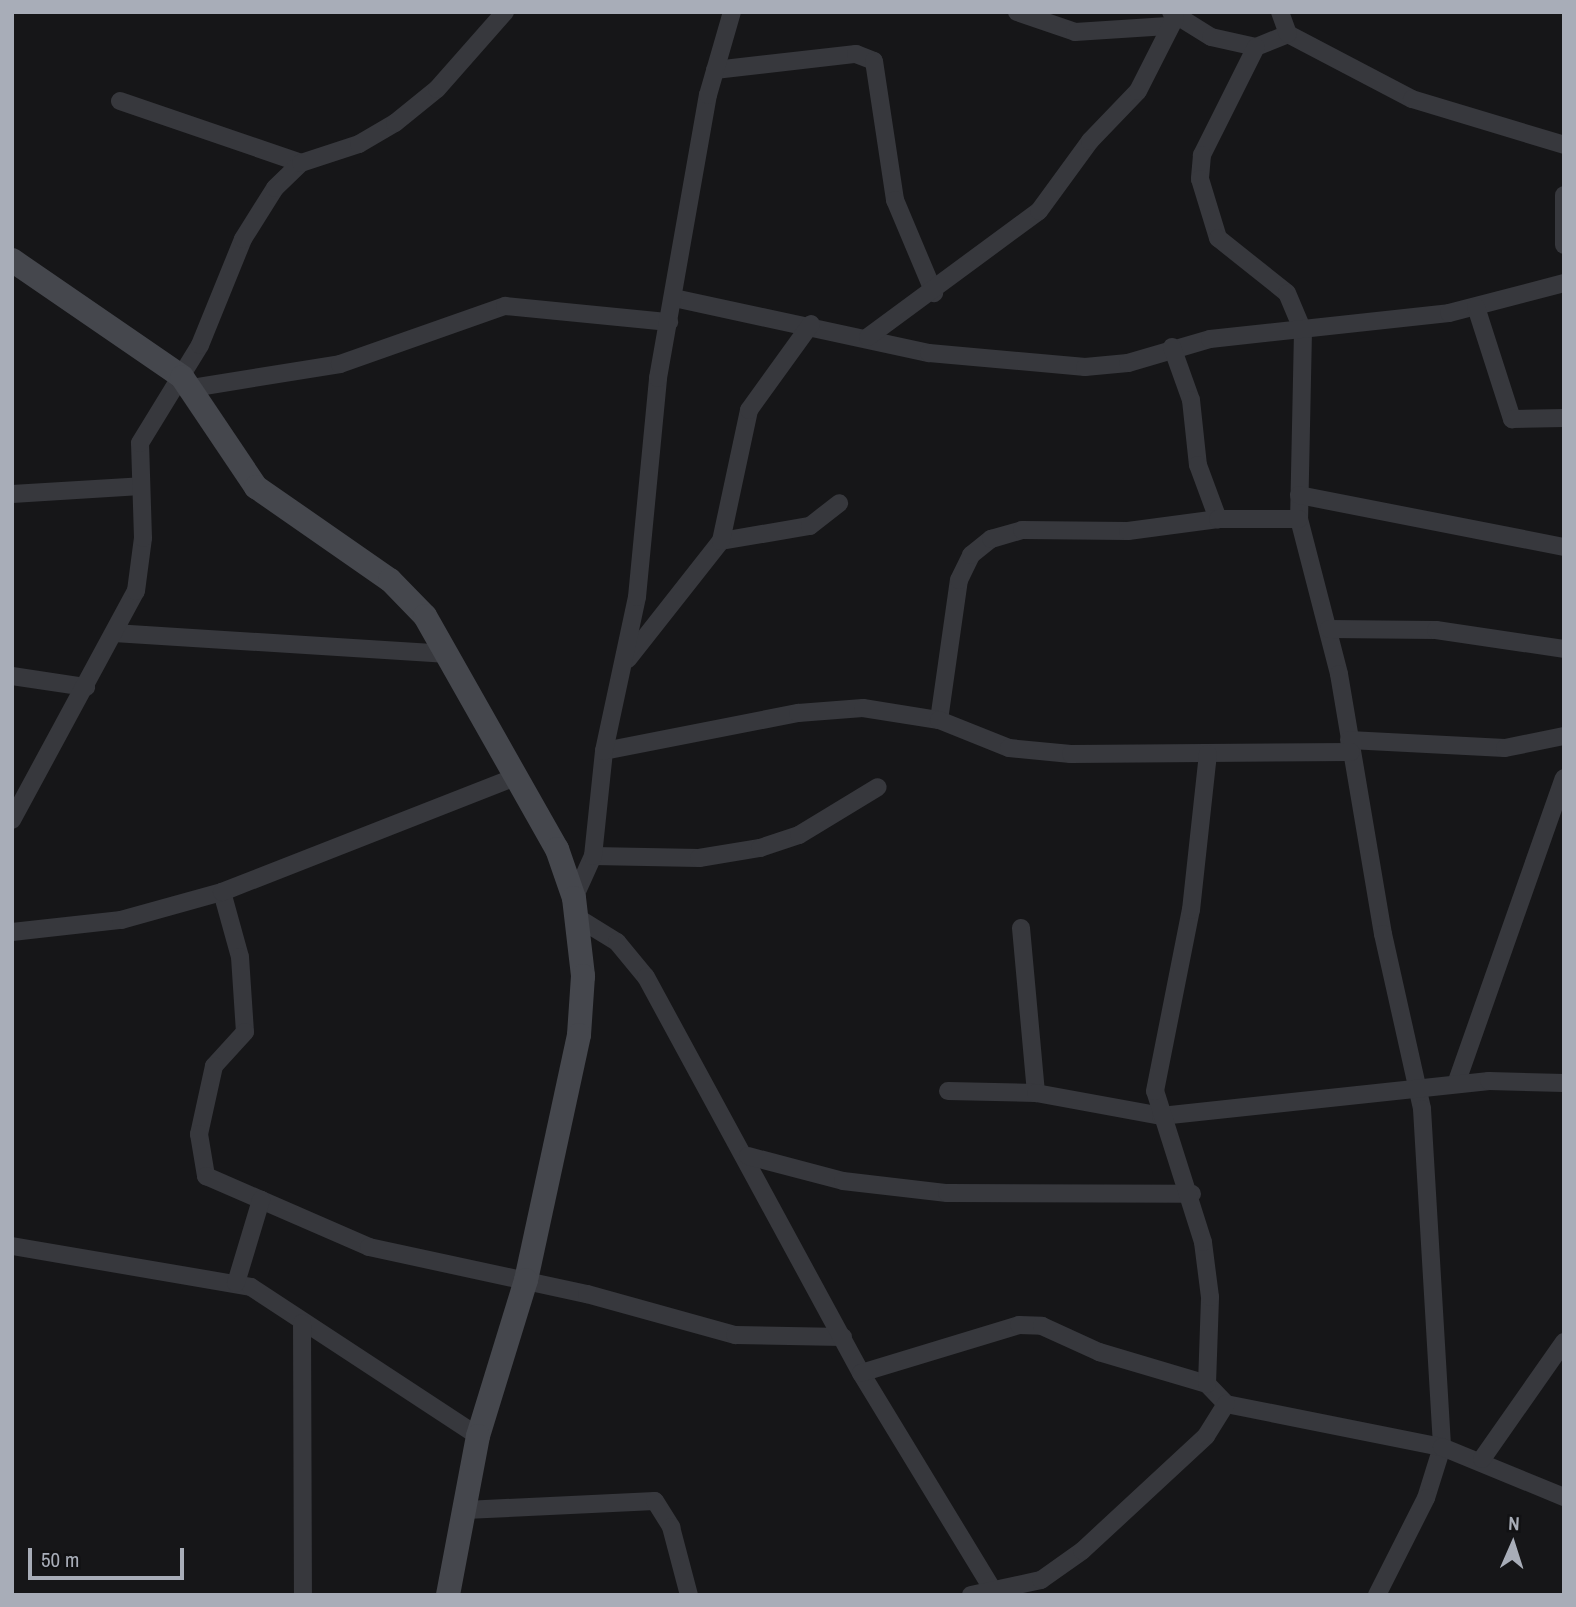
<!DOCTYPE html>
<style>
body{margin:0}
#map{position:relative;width:1576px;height:1607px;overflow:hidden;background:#161618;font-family:"Archivo Narrow",sans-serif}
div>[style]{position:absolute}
.street>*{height:18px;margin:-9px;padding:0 9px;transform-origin:9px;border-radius:9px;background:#37383d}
.secondary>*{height:24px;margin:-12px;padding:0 12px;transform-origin:12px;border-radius:12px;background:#45474d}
span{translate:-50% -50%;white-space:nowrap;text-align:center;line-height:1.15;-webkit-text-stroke:7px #111113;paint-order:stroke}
.frame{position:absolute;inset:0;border:14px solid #a8adb8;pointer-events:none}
.north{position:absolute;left:1478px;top:1509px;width:70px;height:70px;-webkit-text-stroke:5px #111113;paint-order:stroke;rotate:3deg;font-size:19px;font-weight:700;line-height:28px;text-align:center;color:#a8adb8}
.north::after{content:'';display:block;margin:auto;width:24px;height:32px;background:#a8adb8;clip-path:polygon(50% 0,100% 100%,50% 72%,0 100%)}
.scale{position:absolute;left:28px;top:1548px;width:156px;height:32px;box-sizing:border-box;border:4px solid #a8adb8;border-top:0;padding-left:9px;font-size:21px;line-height:24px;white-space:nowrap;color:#a8adb8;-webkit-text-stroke:5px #111113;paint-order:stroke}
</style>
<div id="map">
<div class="street">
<i style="left:1017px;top:12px;width:61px;rotate:19deg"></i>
<i style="left:1075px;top:32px;width:93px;rotate:-3.7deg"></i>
<i style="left:1171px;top:12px;width:47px;rotate:32deg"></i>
<i style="left:1211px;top:37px;width:46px;rotate:12.5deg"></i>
<i style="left:1256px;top:47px;width:35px;rotate:-22deg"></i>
<i style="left:1288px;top:34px;width:140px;rotate:27.7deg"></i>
<i style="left:1412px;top:99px;width:159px;rotate:16.8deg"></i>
<i style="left:1280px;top:12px;width:23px;rotate:70deg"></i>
<i style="left:1256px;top:47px;width:121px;rotate:116.6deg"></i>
<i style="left:1202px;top:155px;width:24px;rotate:95deg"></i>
<i style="left:1200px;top:179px;width:62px;rotate:73deg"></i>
<i style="left:1218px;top:238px;width:88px;rotate:38.6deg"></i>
<i style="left:1287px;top:293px;width:41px;rotate:67.2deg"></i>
<i style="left:1303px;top:331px;width:188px;rotate:91.2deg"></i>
<i style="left:1299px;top:519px;width:160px;rotate:75.5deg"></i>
<i style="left:1339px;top:674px;width:264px;rotate:80.4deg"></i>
<i style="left:1383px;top:934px;width:179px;rotate:77.4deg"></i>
<i style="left:1422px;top:1109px;width:339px;rotate:86.6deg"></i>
<i style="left:1442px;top:1447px;width:53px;rotate:107.4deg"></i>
<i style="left:1426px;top:1498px;width:109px;rotate:116.8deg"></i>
<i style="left:715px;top:70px;width:142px;rotate:-6.5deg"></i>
<i style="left:856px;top:54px;width:19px;rotate:21deg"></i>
<i style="left:874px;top:61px;width:141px;rotate:81.4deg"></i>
<i style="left:895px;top:200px;width:101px;rotate:67.2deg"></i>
<i style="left:120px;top:101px;width:191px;rotate:18.9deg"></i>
<i style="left:1564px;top:195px;width:50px;rotate:90deg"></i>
<i style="left:674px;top:298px;width:261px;rotate:12.2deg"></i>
<i style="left:929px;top:353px;width:157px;rotate:5.1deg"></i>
<i style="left:1085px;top:367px;width:43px;rotate:-5.3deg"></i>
<i style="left:1128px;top:363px;width:85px;rotate:-16.3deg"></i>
<i style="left:1210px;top:339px;width:240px;rotate:-6.2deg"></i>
<i style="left:1449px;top:313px;width:119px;rotate:-14.6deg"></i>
<i style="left:1476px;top:307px;width:118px;rotate:72.2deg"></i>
<i style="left:1512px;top:419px;width:52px;rotate:-1.1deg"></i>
<i style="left:868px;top:337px;width:212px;rotate:-36.4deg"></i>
<i style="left:1039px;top:211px;width:87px;rotate:-53.9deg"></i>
<i style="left:1090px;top:141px;width:69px;rotate:-46.2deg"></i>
<i style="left:1138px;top:91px;width:82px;rotate:-63.1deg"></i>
<i style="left:1172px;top:347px;width:56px;rotate:70.3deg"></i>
<i style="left:1191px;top:400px;width:65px;rotate:83.9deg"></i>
<i style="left:1198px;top:465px;width:58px;rotate:69.7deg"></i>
<i style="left:192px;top:388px;width:150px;rotate:-9.2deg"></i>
<i style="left:340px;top:364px;width:175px;rotate:-19.4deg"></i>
<i style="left:505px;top:306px;width:165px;rotate:5.6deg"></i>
<i style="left:12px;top:494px;width:129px;rotate:-3.5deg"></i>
<i style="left:1299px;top:495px;width:270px;rotate:11.1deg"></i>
<i style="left:721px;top:541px;width:90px;rotate:-9.6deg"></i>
<i style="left:810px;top:526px;width:37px;rotate:-38deg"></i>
<i style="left:1329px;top:629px;width:107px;rotate:0.5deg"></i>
<i style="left:1436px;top:630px;width:129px;rotate:8.4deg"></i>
<i style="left:114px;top:633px;width:335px;rotate:3.6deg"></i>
<i style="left:628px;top:659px;width:150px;rotate:-51.8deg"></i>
<i style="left:721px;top:541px;width:134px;rotate:-77.9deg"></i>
<i style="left:749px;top:410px;width:106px;rotate:-54.2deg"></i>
<i style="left:12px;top:676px;width:75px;rotate:8.5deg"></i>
<i style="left:939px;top:720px;width:141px;rotate:-81.9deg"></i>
<i style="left:959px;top:580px;width:28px;rotate:-64deg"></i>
<i style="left:971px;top:555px;width:26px;rotate:-39deg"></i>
<i style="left:991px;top:539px;width:32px;rotate:-16deg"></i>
<i style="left:1022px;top:530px;width:106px;rotate:0.5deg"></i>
<i style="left:1128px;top:531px;width:91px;rotate:-7.6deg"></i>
<i style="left:1218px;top:519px;width:81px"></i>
<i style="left:1349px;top:740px;width:156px;rotate:2.9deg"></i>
<i style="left:1505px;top:748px;width:60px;rotate:-11.5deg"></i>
<i style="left:604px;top:751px;width:198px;rotate:-11.1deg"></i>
<i style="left:798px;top:713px;width:65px;rotate:-4.4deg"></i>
<i style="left:863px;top:708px;width:77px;rotate:9deg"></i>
<i style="left:939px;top:720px;width:75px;rotate:21.8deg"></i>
<i style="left:1009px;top:748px;width:62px;rotate:5.5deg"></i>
<i style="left:1071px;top:754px;width:280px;rotate:-0.4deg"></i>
<i style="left:12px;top:820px;width:260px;rotate:-61.6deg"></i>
<i style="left:136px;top:591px;width:53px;rotate:-82.5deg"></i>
<i style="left:143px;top:538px;width:95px;rotate:-91.8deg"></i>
<i style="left:140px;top:443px;width:115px;rotate:-58.5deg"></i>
<i style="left:200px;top:345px;width:114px;rotate:-67.9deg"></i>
<i style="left:243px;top:239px;width:60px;rotate:-57.9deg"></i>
<i style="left:275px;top:188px;width:36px;rotate:-44deg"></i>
<i style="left:301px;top:163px;width:61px;rotate:-18.1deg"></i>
<i style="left:359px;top:144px;width:42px;rotate:-30.3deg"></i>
<i style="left:395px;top:123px;width:54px;rotate:-39deg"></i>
<i style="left:437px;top:89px;width:103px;rotate:-48.6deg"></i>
<i style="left:593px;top:856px;width:106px;rotate:1.1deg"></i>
<i style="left:699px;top:858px;width:62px;rotate:-9.3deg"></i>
<i style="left:760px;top:848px;width:41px;rotate:-18.4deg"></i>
<i style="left:799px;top:835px;width:92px;rotate:-31.3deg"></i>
<i style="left:222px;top:892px;width:67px;rotate:74.5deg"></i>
<i style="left:240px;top:957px;width:75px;rotate:86.2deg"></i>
<i style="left:245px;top:1032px;width:46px;rotate:132.4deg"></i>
<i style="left:214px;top:1066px;width:70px;rotate:102.4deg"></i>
<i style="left:199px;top:1134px;width:43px;rotate:80.5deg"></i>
<i style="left:206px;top:1176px;width:178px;rotate:23.5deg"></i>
<i style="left:369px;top:1247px;width:223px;rotate:12.2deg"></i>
<i style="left:587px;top:1294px;width:154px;rotate:15.5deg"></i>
<i style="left:735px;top:1335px;width:108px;rotate:1.1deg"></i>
<i style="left:574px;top:898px;width:46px;rotate:-65.7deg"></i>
<i style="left:593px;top:856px;width:106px;rotate:-84deg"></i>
<i style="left:604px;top:751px;width:157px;rotate:-77.9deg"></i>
<i style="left:637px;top:597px;width:220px;rotate:-84.5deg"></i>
<i style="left:658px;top:378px;width:287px;rotate:-80deg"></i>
<i style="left:708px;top:95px;width:86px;rotate:-73.9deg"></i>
<i style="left:578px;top:918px;width:46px;rotate:31.6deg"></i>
<i style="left:617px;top:942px;width:45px;rotate:50.4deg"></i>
<i style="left:646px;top:977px;width:451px;rotate:61.5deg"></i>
<i style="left:861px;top:1373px;width:260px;rotate:58.7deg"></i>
<i style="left:1021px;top:928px;width:166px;rotate:84.8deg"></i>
<i style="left:12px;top:932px;width:110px;rotate:-6.3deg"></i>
<i style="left:121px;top:920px;width:105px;rotate:-15.5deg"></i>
<i style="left:222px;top:892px;width:318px;rotate:-21.4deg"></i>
<i style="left:1456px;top:1084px;width:324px;rotate:-70.6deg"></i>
<i style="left:948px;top:1091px;width:88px;rotate:1.3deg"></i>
<i style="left:1036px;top:1093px;width:127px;rotate:10.4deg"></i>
<i style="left:1161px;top:1116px;width:330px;rotate:-6.1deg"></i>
<i style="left:1489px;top:1081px;width:75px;rotate:1.5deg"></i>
<i style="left:748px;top:1156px;width:98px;rotate:14.7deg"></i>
<i style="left:843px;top:1181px;width:105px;rotate:6.6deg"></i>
<i style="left:947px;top:1193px;width:245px;rotate:0.2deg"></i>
<i style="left:12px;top:1246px;width:242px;rotate:9.7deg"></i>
<i style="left:251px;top:1287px;width:272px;rotate:33.3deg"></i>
<i style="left:236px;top:1283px;width:87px;rotate:-73.2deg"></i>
<i style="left:302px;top:1323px;width:272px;rotate:89.8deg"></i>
<i style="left:861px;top:1373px;width:165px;rotate:-16.9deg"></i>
<i style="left:1019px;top:1325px;width:23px;rotate:2deg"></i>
<i style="left:1042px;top:1326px;width:63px;rotate:24.5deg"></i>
<i style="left:1099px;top:1352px;width:113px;rotate:16.5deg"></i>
<i style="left:1207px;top:1384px;width:28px;rotate:46deg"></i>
<i style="left:1226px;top:1404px;width:220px;rotate:11.3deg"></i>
<i style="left:1442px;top:1447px;width:132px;rotate:22.3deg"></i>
<i style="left:1207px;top:1384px;width:87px;rotate:-88deg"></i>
<i style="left:1210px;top:1297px;width:55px;rotate:-97.3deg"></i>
<i style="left:1203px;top:1242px;width:158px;rotate:-107.6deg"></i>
<i style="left:1155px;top:1091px;width:185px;rotate:-78.8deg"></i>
<i style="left:1191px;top:910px;width:157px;rotate:-83.8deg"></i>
<i style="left:1482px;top:1459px;width:143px;rotate:-55deg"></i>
<i style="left:465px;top:1510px;width:190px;rotate:-2.7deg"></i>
<i style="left:655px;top:1501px;width:31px;rotate:58deg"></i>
<i style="left:671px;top:1527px;width:70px;rotate:75.2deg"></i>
<i style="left:971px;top:1595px;width:72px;rotate:-12.1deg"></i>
<i style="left:1041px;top:1580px;width:50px;rotate:-35.3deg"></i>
<i style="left:1082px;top:1551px;width:169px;rotate:-42.8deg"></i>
<i style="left:1206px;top:1436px;width:38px;rotate:-58deg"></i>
</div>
<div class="secondary">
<i style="left:12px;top:260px;width:206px;rotate:34.5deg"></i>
<i style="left:182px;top:377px;width:133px;rotate:56.1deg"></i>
<i style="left:256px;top:487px;width:163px;rotate:34.8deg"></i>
<i style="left:390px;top:580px;width:50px;rotate:45.8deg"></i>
<i style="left:425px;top:616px;width:268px;rotate:60.5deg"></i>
<i style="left:557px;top:849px;width:52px;rotate:70.9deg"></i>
<i style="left:574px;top:898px;width:79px;rotate:83.4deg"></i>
<i style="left:583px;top:976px;width:59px;rotate:93.9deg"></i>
<i style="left:579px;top:1035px;width:251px;rotate:102.2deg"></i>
<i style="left:526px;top:1280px;width:163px;rotate:107.1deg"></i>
<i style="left:478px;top:1436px;width:162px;rotate:100.7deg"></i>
</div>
<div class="frame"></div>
<div class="north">N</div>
<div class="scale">50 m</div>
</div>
